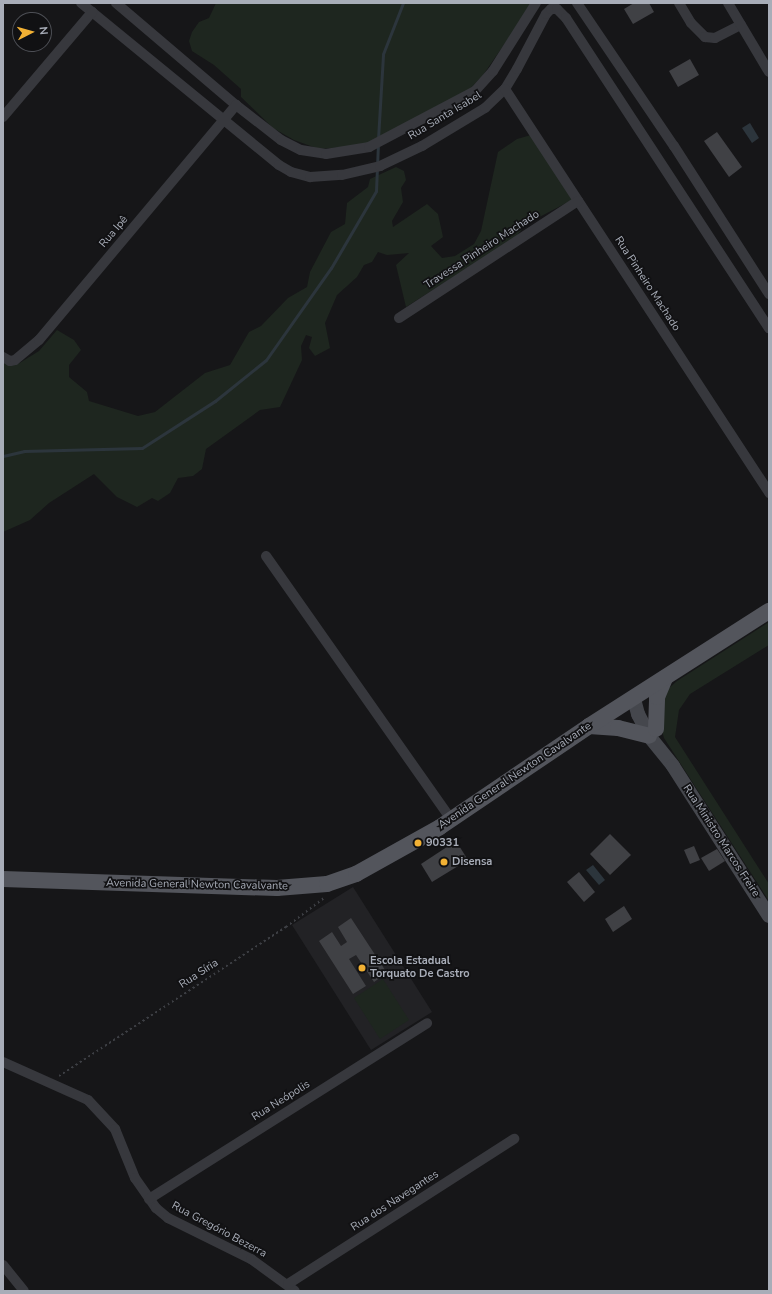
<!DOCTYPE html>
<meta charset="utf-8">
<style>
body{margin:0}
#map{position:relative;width:772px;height:1294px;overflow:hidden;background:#161618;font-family:"Nunito Sans",sans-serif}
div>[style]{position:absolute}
.built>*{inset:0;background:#222225}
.green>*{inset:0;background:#1e261f}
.water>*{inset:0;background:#2c353c}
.stream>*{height:3px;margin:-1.5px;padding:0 1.5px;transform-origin:1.5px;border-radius:1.5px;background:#2c353c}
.building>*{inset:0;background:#404145}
.path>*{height:2px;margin-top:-1px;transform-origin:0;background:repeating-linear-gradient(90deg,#3d3f44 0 2px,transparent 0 5px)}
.minor>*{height:10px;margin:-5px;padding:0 5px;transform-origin:5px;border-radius:5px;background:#37383d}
.secondary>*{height:14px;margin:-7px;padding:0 7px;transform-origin:7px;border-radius:7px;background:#45474d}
.primary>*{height:16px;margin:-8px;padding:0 8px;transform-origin:8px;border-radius:8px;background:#53555c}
.dots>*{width:11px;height:11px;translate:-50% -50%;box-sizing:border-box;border:2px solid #111113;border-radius:50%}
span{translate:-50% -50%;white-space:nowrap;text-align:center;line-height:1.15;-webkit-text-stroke:3.5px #111113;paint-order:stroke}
.street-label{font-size:11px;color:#a8adb8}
.poi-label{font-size:11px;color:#a8adb8;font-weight:700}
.left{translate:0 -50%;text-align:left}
.frame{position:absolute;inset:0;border:4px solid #a8adb8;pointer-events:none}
.north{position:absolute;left:12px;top:12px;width:40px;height:40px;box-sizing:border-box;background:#111113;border:1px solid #4d4f55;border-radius:50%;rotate:84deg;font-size:11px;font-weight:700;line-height:16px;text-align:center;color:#a8adb8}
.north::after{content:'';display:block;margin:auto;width:14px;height:18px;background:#f2b134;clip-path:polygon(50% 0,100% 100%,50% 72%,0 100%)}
</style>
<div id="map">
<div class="built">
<i style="clip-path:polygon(353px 887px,432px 1012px,371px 1050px,292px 925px)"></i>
</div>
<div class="green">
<i style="clip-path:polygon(216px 3px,533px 3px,483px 75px,468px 91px,382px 138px,357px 146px,319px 149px,294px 140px,273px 128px,241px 97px,241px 89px,214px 65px,192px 51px,189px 41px,192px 32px,199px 22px,209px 18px)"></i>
<i style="clip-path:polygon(531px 135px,572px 200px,526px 224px,516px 237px,406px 307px,396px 265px,409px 253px,387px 255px,378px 252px,372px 262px,364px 265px,357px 277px,337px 295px,325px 323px,330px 348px,315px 356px,309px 348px,312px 337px,306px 335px,301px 346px,302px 360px,280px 407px,260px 410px,206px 449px,202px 469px,193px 476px,178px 478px,170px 493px,158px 501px,152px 498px,137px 507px,117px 497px,94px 474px,49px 503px,30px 520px,3px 532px,3px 351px,18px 364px,39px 351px,57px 330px,74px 340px,81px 350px,69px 365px,69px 377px,87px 392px,89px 401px,138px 416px,155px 412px,205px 373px,230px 365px,249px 332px,261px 326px,288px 298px,307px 287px,310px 272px,331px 232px,345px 224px,347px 203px,368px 187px,370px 179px,396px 167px,404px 171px,406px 180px,401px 188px,403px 202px,392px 221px,393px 227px,427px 204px,438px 214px,443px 237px,431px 246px,442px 258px,455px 256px,474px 244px,481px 231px,498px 152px,517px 139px)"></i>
<i style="clip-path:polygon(769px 622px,769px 645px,690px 694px,679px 710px,675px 737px,769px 884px,769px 901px,664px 738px,661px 727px,661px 704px,668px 689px,677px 681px)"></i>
<i style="clip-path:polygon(383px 979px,409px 1020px,380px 1039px,354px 998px)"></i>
</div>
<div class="water">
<i style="clip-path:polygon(750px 123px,759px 138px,752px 143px,742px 128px)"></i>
<i style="clip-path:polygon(593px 865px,605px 880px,599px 885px,586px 870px)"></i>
</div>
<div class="stream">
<i style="left:378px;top:139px;width:85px;rotate:-86.6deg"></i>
<i style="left:383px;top:54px;width:55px;rotate:-68.6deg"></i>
<i style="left:3px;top:456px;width:22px;rotate:-13deg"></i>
<i style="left:24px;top:451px;width:118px;rotate:-1.5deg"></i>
<i style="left:142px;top:448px;width:87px;rotate:-32.8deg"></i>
<i style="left:215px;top:401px;width:65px;rotate:-38.8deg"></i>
<i style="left:266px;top:360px;width:113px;rotate:-54.8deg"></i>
<i style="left:331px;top:268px;width:89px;rotate:-59.7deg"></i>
<i style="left:376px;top:191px;width:47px;rotate:-87.6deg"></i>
</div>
<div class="building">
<i style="clip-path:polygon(634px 3px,649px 3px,654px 12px,633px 24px,624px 9px)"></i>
<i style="clip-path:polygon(690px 59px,699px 75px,678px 87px,669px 71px)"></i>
<i style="clip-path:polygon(717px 132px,742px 167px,729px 177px,704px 141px)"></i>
<i style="clip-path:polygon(610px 834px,631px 855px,610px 875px,590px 854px)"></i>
<i style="clip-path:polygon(456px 841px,468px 860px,432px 882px,421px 864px)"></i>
<i style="clip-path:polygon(694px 846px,700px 860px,690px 864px,684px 850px)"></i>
<i style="clip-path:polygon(717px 849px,725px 861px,709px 871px,701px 858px)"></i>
<i style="clip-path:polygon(579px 872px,595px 892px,584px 902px,567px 882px)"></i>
<i style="clip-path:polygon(624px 906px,632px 919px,613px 932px,605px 919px)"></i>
<i style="clip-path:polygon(351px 918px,387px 973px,374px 982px,356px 955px,349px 959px,366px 986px,353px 994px,319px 941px,332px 932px,341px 946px,347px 942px,338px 927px)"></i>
</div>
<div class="path">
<i style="left:59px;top:1076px;width:272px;rotate:-33.3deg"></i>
<i style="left:286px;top:927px;width:48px;rotate:-37.3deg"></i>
</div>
<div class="minor">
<i style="left:81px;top:3px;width:256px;rotate:39.3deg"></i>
<i style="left:279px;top:165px;width:14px;rotate:30deg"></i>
<i style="left:291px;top:172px;width:20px;rotate:15deg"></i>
<i style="left:310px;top:177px;width:32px;rotate:-4deg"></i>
<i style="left:342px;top:175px;width:39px;rotate:-13deg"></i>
<i style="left:380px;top:166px;width:47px;rotate:-25.5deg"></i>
<i style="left:422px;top:146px;width:74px;rotate:-31.1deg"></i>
<i style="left:485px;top:108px;width:28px;rotate:-44deg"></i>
<i style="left:505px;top:89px;width:23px;rotate:-59deg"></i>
<i style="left:517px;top:69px;width:62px;rotate:-62.2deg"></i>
<i style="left:546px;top:14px;width:7px;rotate:-45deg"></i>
<i style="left:551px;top:9px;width:6px"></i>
<i style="left:557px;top:9px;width:13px;rotate:45deg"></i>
<i style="left:566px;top:18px;width:371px;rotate:56.8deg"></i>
<i style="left:116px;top:3px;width:157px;rotate:40.4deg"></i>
<i style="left:236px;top:105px;width:57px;rotate:37.9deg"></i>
<i style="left:281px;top:140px;width:22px;rotate:27deg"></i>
<i style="left:301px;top:150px;width:25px;rotate:9deg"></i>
<i style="left:326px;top:154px;width:44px;rotate:-9.2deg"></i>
<i style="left:369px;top:147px;width:120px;rotate:-27.8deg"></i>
<i style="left:475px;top:91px;width:27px;rotate:-48deg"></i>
<i style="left:493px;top:71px;width:80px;rotate:-57.7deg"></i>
<i style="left:577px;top:3px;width:173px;rotate:55.9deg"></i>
<i style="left:674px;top:146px;width:176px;rotate:57.3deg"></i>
<i style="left:679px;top:3px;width:23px;rotate:59deg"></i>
<i style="left:691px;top:23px;width:20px;rotate:45deg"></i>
<i style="left:705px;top:37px;width:10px;rotate:6deg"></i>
<i style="left:715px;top:38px;width:29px;rotate:-27deg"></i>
<i style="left:728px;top:3px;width:80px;rotate:59.3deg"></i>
<i style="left:505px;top:89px;width:483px;rotate:56.8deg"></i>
<i style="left:3px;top:117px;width:138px;rotate:-49.7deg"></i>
<i style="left:399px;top:318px;width:214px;rotate:-33.2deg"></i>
<i style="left:3px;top:357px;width:8px;rotate:30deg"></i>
<i style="left:10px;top:361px;width:5px;rotate:-11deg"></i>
<i style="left:15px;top:360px;width:31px;rotate:-40deg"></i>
<i style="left:39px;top:340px;width:307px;rotate:-50deg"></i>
<i style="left:266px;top:556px;width:322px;rotate:54.9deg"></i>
<i style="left:3px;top:1062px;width:93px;rotate:24.1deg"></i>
<i style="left:88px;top:1100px;width:40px;rotate:47deg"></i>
<i style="left:115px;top:1129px;width:53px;rotate:67.8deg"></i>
<i style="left:135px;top:1178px;width:37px;rotate:55deg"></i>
<i style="left:156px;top:1208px;width:16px;rotate:40deg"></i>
<i style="left:168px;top:1218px;width:93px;rotate:26.3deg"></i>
<i style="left:251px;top:1259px;width:54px;rotate:36deg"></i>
<i style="left:149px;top:1199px;width:329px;rotate:-32.3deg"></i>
<i style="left:3px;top:1265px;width:33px;rotate:51deg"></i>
<i style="left:288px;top:1284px;width:269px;rotate:-32.7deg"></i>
</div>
<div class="secondary">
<i style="left:634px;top:699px;width:16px;rotate:75deg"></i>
<i style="left:638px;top:714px;width:25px;rotate:63deg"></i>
<i style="left:649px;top:736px;width:38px;rotate:51deg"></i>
<i style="left:673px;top:766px;width:178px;rotate:57.4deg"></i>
</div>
<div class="primary">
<i style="left:589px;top:726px;width:29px;rotate:4deg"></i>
<i style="left:618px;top:728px;width:32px;rotate:14deg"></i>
<i style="left:656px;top:729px;width:32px;rotate:-88deg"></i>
<i style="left:657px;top:697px;width:21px;rotate:-67deg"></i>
<i style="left:3px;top:879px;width:274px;rotate:1.9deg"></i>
<i style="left:277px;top:888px;width:50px;rotate:-4.6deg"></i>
<i style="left:327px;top:884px;width:31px;rotate:-19deg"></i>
<i style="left:356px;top:874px;width:96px;rotate:-29.2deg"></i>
<i style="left:440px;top:827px;width:180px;rotate:-34.1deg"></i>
<i style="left:589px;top:726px;width:214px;rotate:-32.6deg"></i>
</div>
<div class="dots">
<i style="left:418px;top:843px;background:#f2b134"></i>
<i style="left:444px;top:862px;background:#f2b134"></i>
<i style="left:362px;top:968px;background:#f2b134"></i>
</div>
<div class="street-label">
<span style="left:445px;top:116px;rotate:-31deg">Rua Santa Isabel</span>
<span style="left:114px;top:232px;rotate:-50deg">Rua Ipê</span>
<span style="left:482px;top:250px;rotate:-33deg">Travessa Pinheiro Machado</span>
<span style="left:647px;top:284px;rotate:57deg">Rua Pinheiro Machado</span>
<span style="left:515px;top:776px;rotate:-34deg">Avenida General Newton Cavalvante</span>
<span style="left:721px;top:841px;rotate:57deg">Rua Ministro Marcos Freire</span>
<span style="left:197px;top:885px;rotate:1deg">Avenida General Newton Cavalvante</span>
<span style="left:199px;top:974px;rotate:-33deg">Rua Síria</span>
<span style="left:281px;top:1101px;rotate:-32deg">Rua Neópolis</span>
<span style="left:395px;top:1201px;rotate:-33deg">Rua dos Navegantes</span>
<span style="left:219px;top:1230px;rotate:28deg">Rua Gregório Bezerra</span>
</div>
<div class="poi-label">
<span class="left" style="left:426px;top:843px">90331</span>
<span class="left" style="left:452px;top:862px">Disensa</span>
<span class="left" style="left:370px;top:968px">Escola Estadual<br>Torquato De Castro</span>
</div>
<div class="frame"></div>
<div class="north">N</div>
</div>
